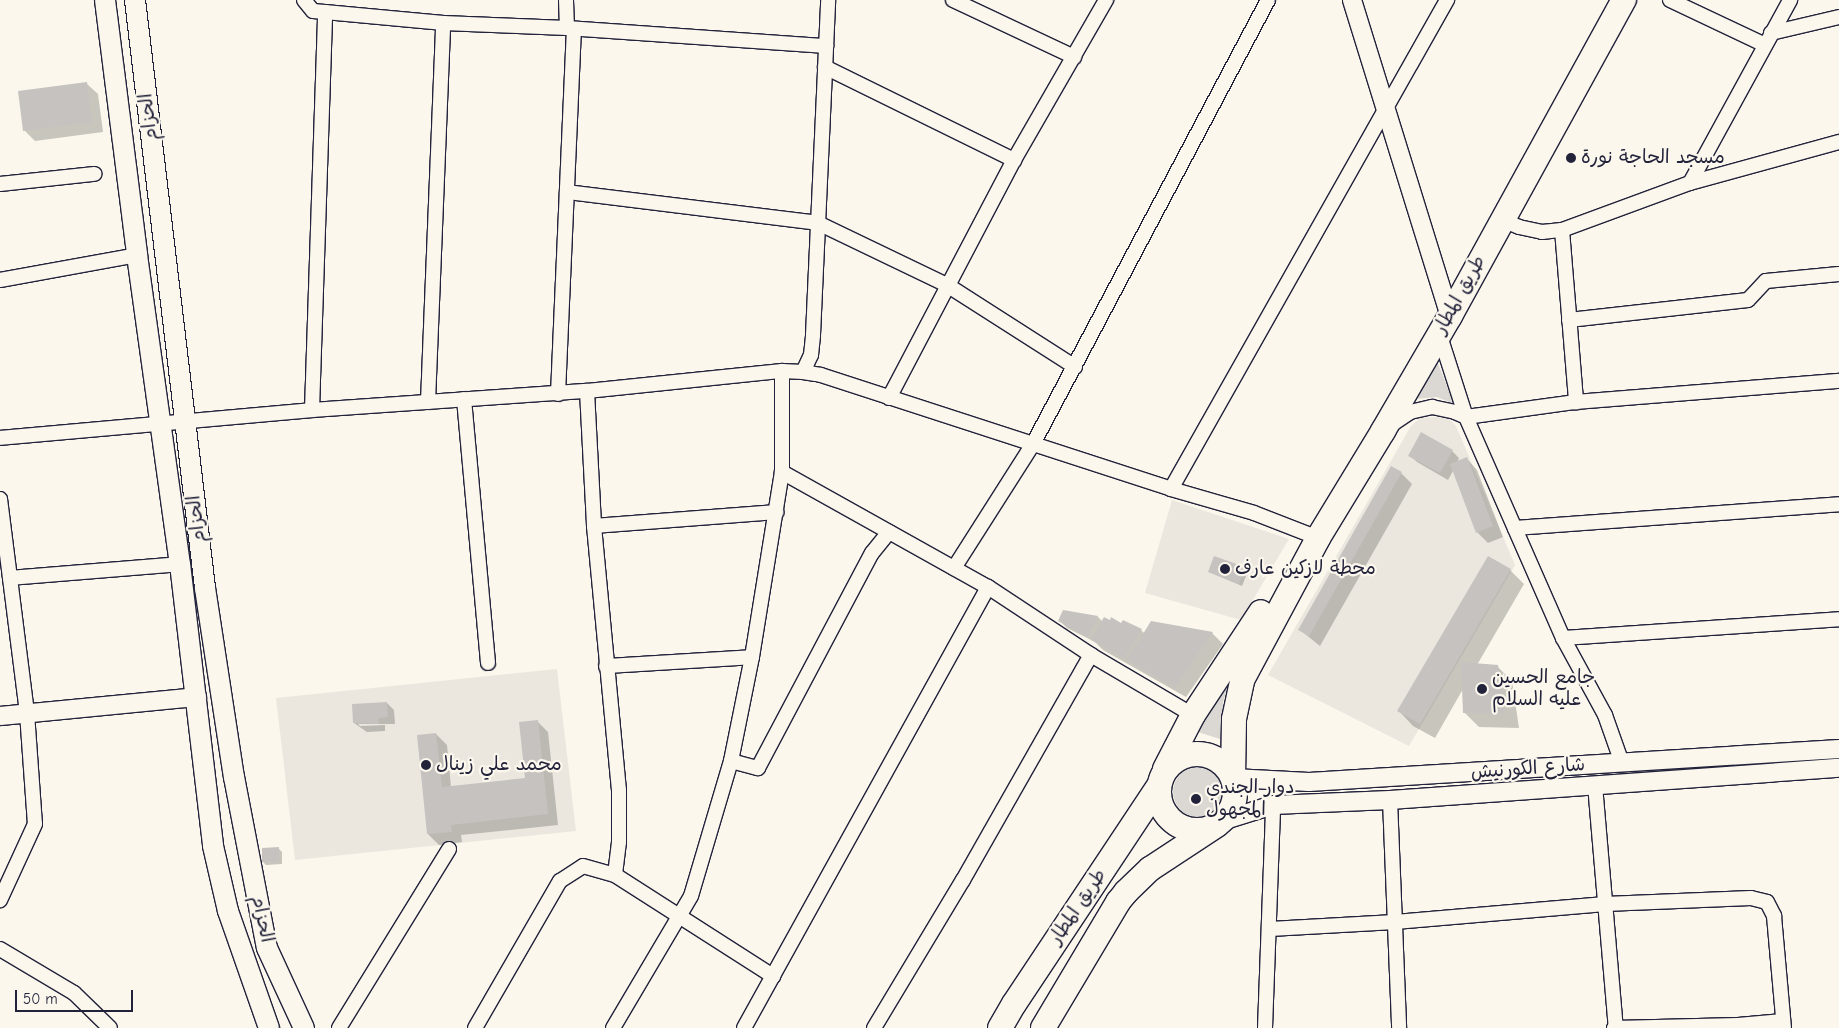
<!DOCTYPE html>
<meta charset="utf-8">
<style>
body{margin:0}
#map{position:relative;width:1839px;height:1028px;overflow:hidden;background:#fbf7ec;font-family:"Comic Neue","Playpen Sans Arabic",sans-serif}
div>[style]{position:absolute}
.built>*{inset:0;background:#ebe7df}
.green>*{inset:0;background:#dbd8d3}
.round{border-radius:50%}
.shadow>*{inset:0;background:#0003}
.building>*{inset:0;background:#c6c2c0}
.roads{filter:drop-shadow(1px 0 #22223b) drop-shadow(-1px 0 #22223b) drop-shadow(0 1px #22223b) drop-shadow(0 -1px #22223b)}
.minor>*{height:14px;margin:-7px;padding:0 7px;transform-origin:7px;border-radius:7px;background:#fbf7ec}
.tertiary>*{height:18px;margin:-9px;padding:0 9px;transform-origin:9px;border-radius:9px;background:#fbf7ec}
.secondary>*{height:20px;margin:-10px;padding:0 10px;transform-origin:10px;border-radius:10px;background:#fbf7ec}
.trunk>*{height:24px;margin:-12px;padding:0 12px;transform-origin:12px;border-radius:12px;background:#fbf7ec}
.trunk>.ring{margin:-12px;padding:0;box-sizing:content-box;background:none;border:24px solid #fbf7ec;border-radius:50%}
.dots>*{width:14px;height:14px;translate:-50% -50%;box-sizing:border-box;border:2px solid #fbf7ec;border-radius:50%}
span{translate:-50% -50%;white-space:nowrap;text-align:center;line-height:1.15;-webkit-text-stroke:4.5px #fbf7ec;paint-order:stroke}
.street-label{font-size:19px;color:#22223b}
.poi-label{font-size:19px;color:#22223b}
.left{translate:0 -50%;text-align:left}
.scale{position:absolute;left:15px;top:990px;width:118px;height:22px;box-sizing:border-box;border:2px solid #22223b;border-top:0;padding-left:6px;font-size:15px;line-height:18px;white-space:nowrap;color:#22223b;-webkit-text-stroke:4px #fbf7ec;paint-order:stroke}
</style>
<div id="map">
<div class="built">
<i style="clip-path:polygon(1437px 417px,1449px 419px,1456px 426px,1515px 565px,1409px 746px,1268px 675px,1411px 426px,1420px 418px)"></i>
<i style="clip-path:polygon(1172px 500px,1289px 539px,1241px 620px,1145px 593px)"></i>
<i style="clip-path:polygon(557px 669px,576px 831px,295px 860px,276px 698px)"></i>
</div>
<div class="green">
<i style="clip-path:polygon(1437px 361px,1454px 404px,1437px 397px,1416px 399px)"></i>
<i style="clip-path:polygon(1230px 679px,1223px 702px,1223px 740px,1198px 732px)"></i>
<i class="round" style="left:1173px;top:767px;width:50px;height:50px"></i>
</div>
<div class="shadow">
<i style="clip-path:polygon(87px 84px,98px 94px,103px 132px,35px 141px,24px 130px)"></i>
<i style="clip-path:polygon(1422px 434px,1452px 451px,1459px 458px,1457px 463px,1467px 459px,1477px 470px,1503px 537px,1488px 543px,1477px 532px,1454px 469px,1448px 480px,1417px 462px,1410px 455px)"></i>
<i style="clip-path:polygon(1401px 473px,1412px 484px,1320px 646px,1300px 630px)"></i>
<i style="clip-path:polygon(1215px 557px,1248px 571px,1242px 586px,1209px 572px)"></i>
<i style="clip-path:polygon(1510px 570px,1524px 584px,1477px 665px,1497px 666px,1512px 681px,1519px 728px,1479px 727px,1464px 712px,1463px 689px,1435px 738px,1413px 726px,1399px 711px)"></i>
<i style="clip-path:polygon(1064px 612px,1098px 617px,1103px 622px,1121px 624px,1141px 630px,1145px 634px,1152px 622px,1212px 633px,1223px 644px,1186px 697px,1103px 650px,1095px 642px,1067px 628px,1060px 621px)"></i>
<i style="clip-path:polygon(387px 703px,394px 710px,395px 724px,358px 724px,360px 726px,385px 725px,385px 731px,367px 732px,354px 723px)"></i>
<i style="clip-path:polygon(537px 721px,548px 732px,558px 825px,461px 835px,462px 842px,439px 845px,428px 834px,436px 734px,447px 745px,451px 787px,527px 779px)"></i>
<i style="clip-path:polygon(279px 849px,282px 852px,282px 864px,266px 865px,263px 862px)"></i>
</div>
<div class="building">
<i style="clip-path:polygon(87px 82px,92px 122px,23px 131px,18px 91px)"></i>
<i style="clip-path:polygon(1421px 432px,1453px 450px,1440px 473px,1408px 456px)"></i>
<i style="clip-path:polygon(1467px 457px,1493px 526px,1476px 533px,1450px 464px)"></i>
<i style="clip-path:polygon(1391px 466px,1402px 472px,1309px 636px,1298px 630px)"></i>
<i style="clip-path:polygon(1214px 556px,1245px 567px,1239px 584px,1208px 572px)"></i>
<i style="clip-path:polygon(1488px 556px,1511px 569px,1420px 724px,1397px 711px)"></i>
<i style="clip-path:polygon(1063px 610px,1098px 616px,1087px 637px,1058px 621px)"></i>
<i style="clip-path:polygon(1104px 617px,1110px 620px,1111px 617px,1121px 623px,1123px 620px,1142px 629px,1124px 658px,1091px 640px)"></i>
<i style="clip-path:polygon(1151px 621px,1213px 632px,1175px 688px,1127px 660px)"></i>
<i style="clip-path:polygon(1461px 662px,1498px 665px,1505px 714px,1463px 713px)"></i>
<i style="clip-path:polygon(387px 702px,388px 717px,378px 718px,379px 724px,353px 723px,352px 704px)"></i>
<i style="clip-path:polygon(538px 720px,548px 814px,451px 825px,452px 832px,427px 834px,417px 735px,436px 733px,442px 787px,525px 778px,519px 722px)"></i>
<i style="clip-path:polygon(279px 847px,279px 861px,262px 862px,262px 848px)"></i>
</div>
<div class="roads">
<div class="minor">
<i style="left:304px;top:0;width:14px;rotate:51deg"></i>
<i style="left:313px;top:11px;width:12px;rotate:5deg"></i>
<i style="left:325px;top:12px;width:119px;rotate:5.3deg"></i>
<i style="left:443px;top:23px;width:124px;rotate:2.3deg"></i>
<i style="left:567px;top:28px;width:260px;rotate:4deg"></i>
<i style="left:566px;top:0;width:28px;rotate:88deg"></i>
<i style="left:953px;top:0;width:134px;rotate:25.2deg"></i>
<i style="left:1670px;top:0;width:105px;rotate:25.3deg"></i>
<i style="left:1771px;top:33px;width:70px;rotate:-13.2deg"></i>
<i style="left:825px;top:67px;width:211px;rotate:26.2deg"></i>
<i style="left:1690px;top:183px;width:209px;rotate:-61.3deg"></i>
<i style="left:0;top:184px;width:95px;rotate:-6.1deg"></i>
<i style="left:567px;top:192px;width:253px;rotate:7deg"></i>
<i style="left:818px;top:223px;width:143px;rotate:25.7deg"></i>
<i style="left:947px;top:285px;width:152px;rotate:32.6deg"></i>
<i style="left:1502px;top:220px;width:18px;rotate:22deg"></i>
<i style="left:1519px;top:227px;width:24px;rotate:12deg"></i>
<i style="left:1542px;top:232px;width:20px;rotate:-6deg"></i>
<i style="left:1562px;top:230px;width:136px;rotate:-20.2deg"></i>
<i style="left:1690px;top:183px;width:155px;rotate:-15.4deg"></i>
<i style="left:1562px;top:230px;width:173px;rotate:85.3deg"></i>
<i style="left:0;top:280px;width:139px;rotate:-10.3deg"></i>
<i style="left:1569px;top:320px;width:180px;rotate:-6.4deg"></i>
<i style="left:1748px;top:300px;width:26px;rotate:-47deg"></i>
<i style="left:1766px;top:281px;width:73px;rotate:-5.5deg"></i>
<i style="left:1439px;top:333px;width:88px;rotate:72.2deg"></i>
<i style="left:1466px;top:417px;width:241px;rotate:66.3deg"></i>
<i style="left:1563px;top:638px;width:88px;rotate:61.4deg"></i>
<i style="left:1605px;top:715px;width:51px;rotate:70.5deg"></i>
<i style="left:803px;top:372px;width:19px;rotate:-65deg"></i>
<i style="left:811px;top:355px;width:20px;rotate:-84deg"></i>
<i style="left:813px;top:335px;width:335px;rotate:-87.4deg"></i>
<i style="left:587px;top:391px;width:135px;rotate:87deg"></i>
<i style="left:594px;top:526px;width:265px;rotate:84.6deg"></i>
<i style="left:619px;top:790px;width:52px;rotate:90deg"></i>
<i style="left:619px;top:842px;width:33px;rotate:97deg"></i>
<i style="left:558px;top:394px;width:365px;rotate:-87.5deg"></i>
<i style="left:889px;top:398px;width:269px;rotate:-62.3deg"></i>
<i style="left:1014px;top:160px;width:185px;rotate:-60.1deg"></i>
<i style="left:464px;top:399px;width:265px;rotate:84.8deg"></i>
<i style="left:428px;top:402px;width:379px;rotate:-87.7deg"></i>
<i style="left:312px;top:410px;width:398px;rotate:-88.1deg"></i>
<i style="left:1391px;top:425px;width:23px;rotate:-34deg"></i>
<i style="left:1410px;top:412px;width:23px;rotate:-13deg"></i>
<i style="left:1432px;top:407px;width:24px;rotate:12deg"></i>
<i style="left:1455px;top:412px;width:12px;rotate:24deg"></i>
<i style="left:1466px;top:417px;width:111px;rotate:-7.8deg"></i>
<i style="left:1576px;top:402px;width:264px;rotate:-4.6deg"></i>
<i style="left:0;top:438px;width:313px;rotate:-5.1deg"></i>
<i style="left:312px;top:410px;width:276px;rotate:-4deg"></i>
<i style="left:587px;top:391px;width:196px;rotate:-5.9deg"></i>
<i style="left:782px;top:371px;width:21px;rotate:3deg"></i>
<i style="left:803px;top:372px;width:18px;rotate:9deg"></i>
<i style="left:821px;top:375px;width:368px;rotate:18deg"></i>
<i style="left:1171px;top:489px;width:86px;rotate:16.1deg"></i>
<i style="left:1254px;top:513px;width:69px;rotate:21.3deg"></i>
<i style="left:782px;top:472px;width:236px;rotate:29.2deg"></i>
<i style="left:988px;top:587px;width:123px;rotate:33.4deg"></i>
<i style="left:1091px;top:655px;width:118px;rotate:30.5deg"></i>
<i style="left:1171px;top:489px;width:562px;rotate:-60.56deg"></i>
<i style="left:0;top:499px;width:216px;rotate:82.8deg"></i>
<i style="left:27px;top:713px;width:111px;rotate:85.9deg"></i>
<i style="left:35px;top:824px;width:84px;rotate:114.7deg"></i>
<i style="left:594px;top:526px;width:183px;rotate:-4.4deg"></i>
<i style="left:1515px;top:528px;width:325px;rotate:-4.2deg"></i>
<i style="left:954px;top:568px;width:147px;rotate:-57.5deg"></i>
<i style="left:1033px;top:444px;width:502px;rotate:-62.11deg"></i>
<i style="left:10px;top:578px;width:171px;rotate:-4.7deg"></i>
<i style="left:1563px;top:638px;width:277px;rotate:-3.9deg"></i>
<i style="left:606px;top:666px;width:146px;rotate:-3.5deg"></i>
<i style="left:731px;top:761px;width:28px;rotate:15deg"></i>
<i style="left:758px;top:768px;width:243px;rotate:-62.1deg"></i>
<i style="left:872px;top:553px;width:27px;rotate:-51deg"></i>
<i style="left:1595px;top:785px;width:244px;rotate:85.1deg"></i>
<i style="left:1390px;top:800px;width:228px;rotate:87.7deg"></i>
<i style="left:1270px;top:929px;width:125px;rotate:-3.2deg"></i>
<i style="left:1395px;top:922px;width:211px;rotate:-4.9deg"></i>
<i style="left:1605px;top:904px;width:146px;rotate:-2.4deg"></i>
<i style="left:1751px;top:898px;width:16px;rotate:14deg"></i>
<i style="left:1767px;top:902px;width:16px;rotate:63deg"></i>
<i style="left:1774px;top:916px;width:112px;rotate:84.9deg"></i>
<i style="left:0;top:949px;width:86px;rotate:30.7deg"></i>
<i style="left:74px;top:993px;width:50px;rotate:44.2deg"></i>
<i style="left:339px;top:1028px;width:210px;rotate:-58.4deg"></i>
<i style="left:475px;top:1028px;width:170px;rotate:-60deg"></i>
<i style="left:560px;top:881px;width:27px;rotate:-33deg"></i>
<i style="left:583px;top:866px;width:33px;rotate:16deg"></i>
<i style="left:615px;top:875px;width:188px;rotate:32.6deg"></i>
<i style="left:613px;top:1028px;width:153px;rotate:-59.4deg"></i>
<i style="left:691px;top:896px;width:141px;rotate:-73.5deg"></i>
<i style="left:731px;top:761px;width:106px;rotate:-78.6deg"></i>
<i style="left:752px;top:657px;width:187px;rotate:-80.8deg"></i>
<i style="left:782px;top:472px;width:101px;rotate:-90deg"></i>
<i style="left:744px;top:1028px;width:504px;rotate:-61.04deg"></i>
<i style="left:874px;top:1028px;width:173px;rotate:-59deg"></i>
<i style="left:963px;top:880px;width:259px;rotate:-60.4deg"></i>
<i style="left:1265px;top:1028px;width:223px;rotate:-87.9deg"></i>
<i style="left:1614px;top:1028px;width:124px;rotate:-1.4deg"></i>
<i style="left:1738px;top:1025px;width:45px;rotate:-5.1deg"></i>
</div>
<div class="tertiary">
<i style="left:1352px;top:0;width:331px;rotate:72.8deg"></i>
<i style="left:0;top:716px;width:198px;rotate:-5.5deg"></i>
<i style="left:1233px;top:778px;width:76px;rotate:3deg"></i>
<i style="left:1309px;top:782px;width:531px;rotate:-3.56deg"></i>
<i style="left:1222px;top:821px;width:53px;rotate:-17.4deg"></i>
<i style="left:1273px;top:805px;width:117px;rotate:-2.4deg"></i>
<i style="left:1390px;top:800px;width:450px;rotate:-4.1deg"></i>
</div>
<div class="secondary">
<i style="left:105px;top:0;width:257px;rotate:82.8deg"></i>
<i style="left:137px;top:255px;width:312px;rotate:82.1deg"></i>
<i style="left:180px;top:564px;width:284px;rotate:83.3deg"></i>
<i style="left:213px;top:846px;width:67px;rotate:77deg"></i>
<i style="left:228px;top:911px;width:124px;rotate:70.7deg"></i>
<i style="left:135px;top:0;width:592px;rotate:83.21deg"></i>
<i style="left:205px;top:588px;width:191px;rotate:81.3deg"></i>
<i style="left:234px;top:777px;width:174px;rotate:79.1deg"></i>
<i style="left:267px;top:948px;width:88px;rotate:65.2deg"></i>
</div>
<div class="trunk">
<i class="ring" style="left:1159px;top:754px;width:52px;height:52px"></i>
<i style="left:1165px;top:769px;width:61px;rotate:-62.6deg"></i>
<i style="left:1193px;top:715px;width:123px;rotate:-56.6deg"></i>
<i style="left:1233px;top:778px;width:59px;rotate:-89deg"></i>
<i style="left:1234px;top:719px;width:40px;rotate:-78deg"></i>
<i style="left:1242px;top:680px;width:161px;rotate:-61.8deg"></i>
<i style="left:1318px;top:538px;width:125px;rotate:-58.7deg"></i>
<i style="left:1383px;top:431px;width:133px;rotate:-59.8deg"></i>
<i style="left:1450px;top:316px;width:361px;rotate:-61.2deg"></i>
<i style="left:1000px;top:1028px;width:28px;rotate:-60deg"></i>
<i style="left:1014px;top:1004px;width:260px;rotate:-56.4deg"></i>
<i style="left:1043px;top:1028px;width:147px;rotate:-59.2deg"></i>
<i style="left:1118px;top:902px;width:13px;rotate:-51deg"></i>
<i style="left:1126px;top:892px;width:33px;rotate:-44deg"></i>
<i style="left:1150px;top:869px;width:80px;rotate:-33.3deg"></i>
</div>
</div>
<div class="dots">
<i style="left:1571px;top:158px;background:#22223b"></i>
<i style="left:1225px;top:569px;background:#22223b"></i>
<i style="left:1482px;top:689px;background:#22223b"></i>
<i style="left:426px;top:765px;background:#22223b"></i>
<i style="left:1196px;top:799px;background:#22223b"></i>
</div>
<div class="street-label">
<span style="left:149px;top:117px;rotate:-97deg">الحزام</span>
<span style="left:1460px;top:295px;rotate:-61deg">طريق المطار</span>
<span style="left:197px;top:519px;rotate:-97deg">الحزام</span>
<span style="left:1528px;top:769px;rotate:-4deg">شارع الكورنيش</span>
<span style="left:1078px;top:907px;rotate:-56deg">طريق المطار</span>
<span style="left:262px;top:919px;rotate:78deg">الحزام</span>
</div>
<div class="poi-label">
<span class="left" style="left:1581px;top:158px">مسجد الحاجة نورة</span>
<span class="left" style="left:1235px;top:569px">محطة لازكين عارف</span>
<span class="left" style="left:1492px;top:689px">جامع الحسين<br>عليه السلام</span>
<span class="left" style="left:436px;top:765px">محمد علي زينال</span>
<span class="left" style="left:1206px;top:799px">دوار الجندي<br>المجهول</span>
</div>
<div class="scale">50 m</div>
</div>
